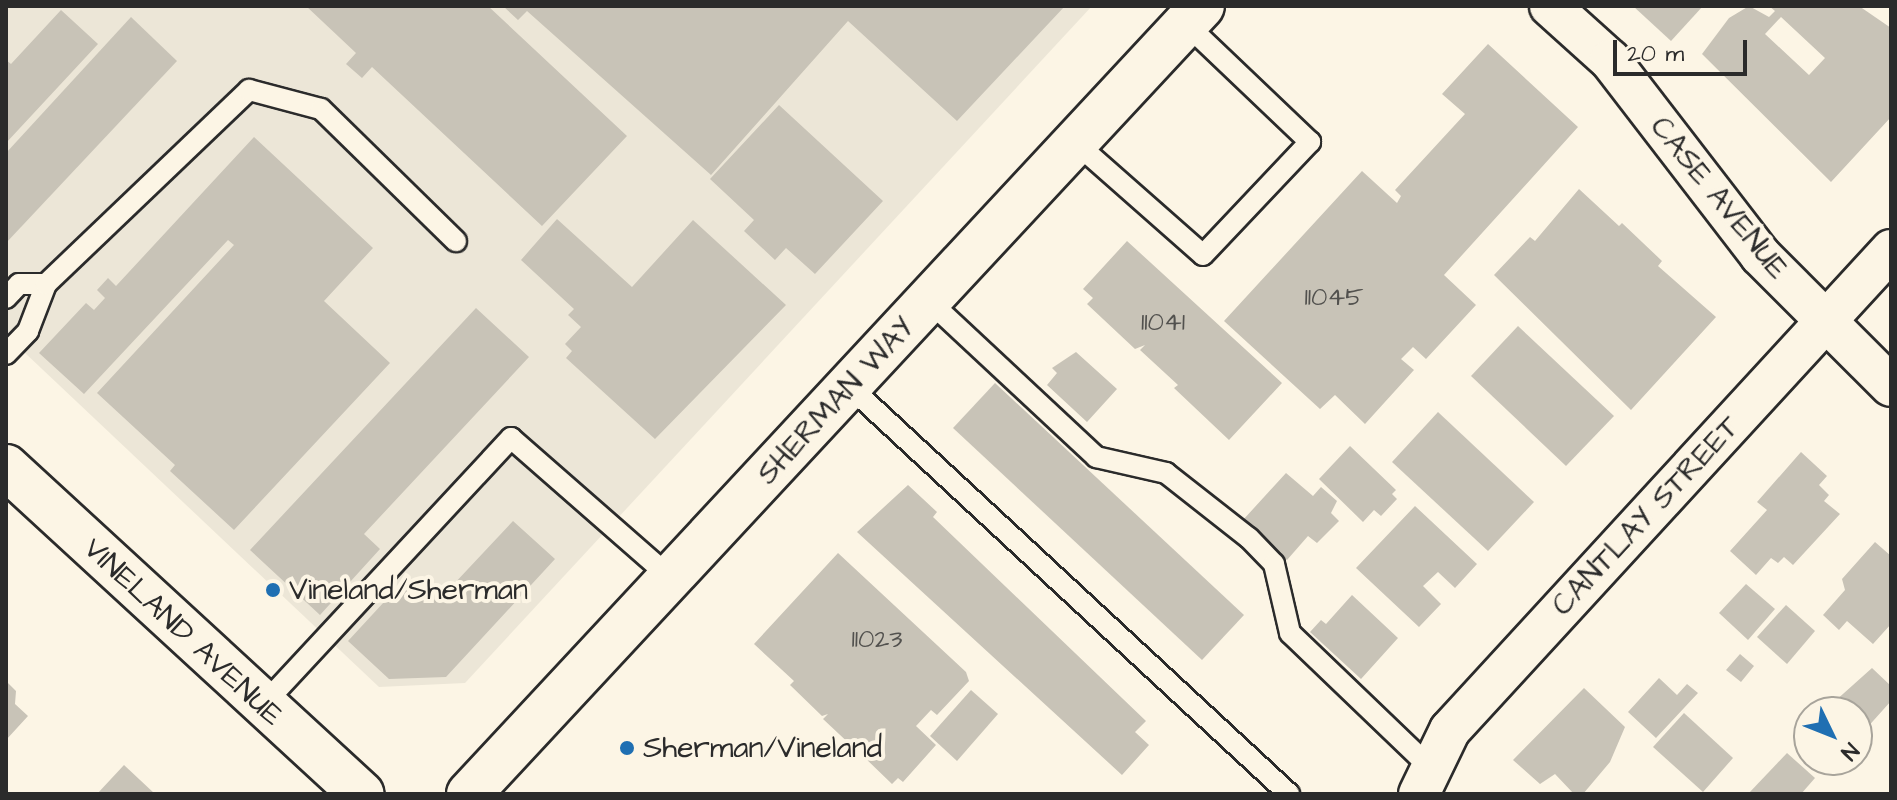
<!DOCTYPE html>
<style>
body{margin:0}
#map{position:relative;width:1897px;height:800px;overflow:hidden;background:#fcf5e5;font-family:"Architects Daughter",sans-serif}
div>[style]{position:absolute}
.built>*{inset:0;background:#ece6d7}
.building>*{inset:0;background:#c8c3b7}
.roads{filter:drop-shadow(2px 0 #2b2b2b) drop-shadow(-2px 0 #2b2b2b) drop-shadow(0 2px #2b2b2b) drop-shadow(0 -2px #2b2b2b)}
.service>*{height:20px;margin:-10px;padding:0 10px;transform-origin:10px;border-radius:10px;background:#fcf5e5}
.minor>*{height:40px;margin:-20px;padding:0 20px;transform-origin:20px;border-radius:20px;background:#fcf5e5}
.secondary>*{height:44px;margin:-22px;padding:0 22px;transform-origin:22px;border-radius:22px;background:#fcf5e5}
.primary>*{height:44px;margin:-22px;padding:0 22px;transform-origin:22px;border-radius:22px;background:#fcf5e5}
.dots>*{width:22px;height:22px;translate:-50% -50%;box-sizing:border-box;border:4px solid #fcf5e5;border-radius:50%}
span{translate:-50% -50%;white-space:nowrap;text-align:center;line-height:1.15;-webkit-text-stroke:8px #fcf5e5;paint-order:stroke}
.number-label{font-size:26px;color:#52514e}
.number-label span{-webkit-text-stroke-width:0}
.street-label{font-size:30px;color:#2b2b2b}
.poi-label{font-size:30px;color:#2b2b2b}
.left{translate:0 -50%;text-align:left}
.frame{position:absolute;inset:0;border:8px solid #2b2b2b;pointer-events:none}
.north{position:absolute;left:1793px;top:696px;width:80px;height:80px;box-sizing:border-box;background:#fcf5e5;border:2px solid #a8a49b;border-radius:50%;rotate:133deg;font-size:22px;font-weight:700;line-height:32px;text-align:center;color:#2b2b2b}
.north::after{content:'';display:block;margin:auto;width:28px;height:36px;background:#1f6fb2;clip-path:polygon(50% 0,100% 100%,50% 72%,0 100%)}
.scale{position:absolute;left:1613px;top:40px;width:134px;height:36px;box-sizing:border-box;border:4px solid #2b2b2b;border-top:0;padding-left:10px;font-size:24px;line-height:28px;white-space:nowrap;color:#2b2b2b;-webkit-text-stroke:6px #fcf5e5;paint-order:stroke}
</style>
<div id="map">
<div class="built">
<i style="clip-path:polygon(6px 6px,1092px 6px,465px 683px,379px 687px,6px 335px)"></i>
</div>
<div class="building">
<i style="clip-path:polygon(306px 6px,488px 6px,627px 136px,542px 226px,372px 67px,362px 78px,346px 64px,356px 53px)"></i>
<i style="clip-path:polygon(503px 6px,1065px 6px,957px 121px,848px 21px,711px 175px,527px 11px,518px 20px)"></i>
<i style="clip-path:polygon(1633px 6px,1703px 6px,1671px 41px)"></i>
<i style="clip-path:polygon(evenodd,1749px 6px,1769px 17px,1775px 11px,1769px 6px,1859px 6px,1891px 28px,1891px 117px,1831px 182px,1702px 54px,1729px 18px,1749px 6px,1781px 17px,1825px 58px,1809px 75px,1765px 34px,1781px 17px)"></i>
<i style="clip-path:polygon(61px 10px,98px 44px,6px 143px,6px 60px,11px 64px)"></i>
<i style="clip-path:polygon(131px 17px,177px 61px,6px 243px,6px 153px)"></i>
<i style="clip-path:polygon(1488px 44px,1578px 127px,1444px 275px,1476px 305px,1426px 359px,1413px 347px,1401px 359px,1414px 370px,1365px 424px,1335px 395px,1320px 409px,1224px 321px,1362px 171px,1397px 203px,1401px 196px,1395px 190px,1465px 114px,1442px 94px)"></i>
<i style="clip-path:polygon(779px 105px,883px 201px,815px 274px,786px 248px,775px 260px,744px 231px,754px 220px,710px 179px)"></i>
<i style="clip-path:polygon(254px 137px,373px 248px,324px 301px,390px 363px,234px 530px,170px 471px,175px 465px,97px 393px,234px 245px,228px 240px,84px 394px,39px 353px,86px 303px,94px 310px,105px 298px,97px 290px,108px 278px,116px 286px)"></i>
<i style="clip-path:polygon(1579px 189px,1619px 226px,1622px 223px,1662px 261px,1658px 266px,1716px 317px,1631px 410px,1494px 275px,1530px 237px,1535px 241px)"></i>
<i style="clip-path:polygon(557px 219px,632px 287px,693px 220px,786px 305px,655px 439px,566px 358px,572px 351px,565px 344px,581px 327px,568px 315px,574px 309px,521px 260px)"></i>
<i style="clip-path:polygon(1127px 241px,1282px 383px,1229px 440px,1174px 388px,1178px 385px,1140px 350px,1145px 345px,1135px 349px,1087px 304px,1093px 298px,1083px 289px)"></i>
<i style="clip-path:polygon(476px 308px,529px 357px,364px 534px,380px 549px,320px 615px,250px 550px)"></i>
<i style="clip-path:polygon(1518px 326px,1614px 416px,1566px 466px,1471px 376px)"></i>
<i style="clip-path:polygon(1076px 352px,1117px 389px,1087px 422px,1047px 385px,1057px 373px,1052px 368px)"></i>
<i style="clip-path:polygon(995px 383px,1244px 615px,1202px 660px,953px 428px)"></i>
<i style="clip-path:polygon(1438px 412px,1534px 502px,1488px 551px,1392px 462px)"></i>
<i style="clip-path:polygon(1350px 446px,1396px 490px,1392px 494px,1397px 499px,1381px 516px,1374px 510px,1363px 522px,1319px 479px)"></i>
<i style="clip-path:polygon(1801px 452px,1827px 476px,1819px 485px,1829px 495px,1824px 501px,1840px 514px,1793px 565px,1784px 557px,1778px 563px,1771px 558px,1756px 575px,1730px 551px,1767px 510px,1757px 502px)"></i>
<i style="clip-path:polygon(1286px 473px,1313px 496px,1321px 487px,1337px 501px,1331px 513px,1339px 521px,1317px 543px,1308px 536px,1287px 560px,1243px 520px)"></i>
<i style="clip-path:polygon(908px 485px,937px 512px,933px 517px,1146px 721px,1135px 732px,1149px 745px,1122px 775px,857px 532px)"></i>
<i style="clip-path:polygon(1415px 506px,1477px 564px,1455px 588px,1438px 572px,1423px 586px,1441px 604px,1419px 627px,1356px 568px)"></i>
<i style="clip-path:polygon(513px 521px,555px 559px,446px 677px,389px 679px,348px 641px,408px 576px,437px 602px)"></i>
<i style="clip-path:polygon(1875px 542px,1891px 556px,1891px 624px,1873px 644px,1847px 621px,1839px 630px,1823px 615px,1845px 590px,1842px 579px)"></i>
<i style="clip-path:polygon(838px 553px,966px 672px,969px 681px,937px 715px,931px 710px,916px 726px,936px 745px,903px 782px,898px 778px,892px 784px,863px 756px,868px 750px,861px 743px,855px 749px,823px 719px,828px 714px,822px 716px,790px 685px,794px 681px,754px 644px)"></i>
<i style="clip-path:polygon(1746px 584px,1775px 609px,1748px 640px,1719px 613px)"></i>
<i style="clip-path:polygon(1352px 595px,1398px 638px,1361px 679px,1310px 632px,1321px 620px,1326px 624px)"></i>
<i style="clip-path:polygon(1786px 605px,1815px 631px,1787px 664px,1757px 637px)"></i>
<i style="clip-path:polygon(1740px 654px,1754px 666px,1741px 682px,1726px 670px)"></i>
<i style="clip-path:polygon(1872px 668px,1891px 686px,1891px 701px,1865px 730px,1857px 723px,1857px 712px,1845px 712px,1834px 702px)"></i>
<i style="clip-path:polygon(1659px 678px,1677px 695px,1687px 684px,1698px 693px,1656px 738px,1628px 712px)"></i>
<i style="clip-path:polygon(6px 681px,16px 691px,15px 704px,28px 716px,6px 740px)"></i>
<i style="clip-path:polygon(1584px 688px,1625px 727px,1610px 762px,1583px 794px,1574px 794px,1555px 774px,1540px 784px,1513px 760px)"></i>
<i style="clip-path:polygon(971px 690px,998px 714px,957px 761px,930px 736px)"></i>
<i style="clip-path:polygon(1684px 713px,1733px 758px,1703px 792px,1653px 747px)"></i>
<i style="clip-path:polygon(1787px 753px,1815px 778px,1801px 794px,1748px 794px)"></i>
<i style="clip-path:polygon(124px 765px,155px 794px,97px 794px)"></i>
</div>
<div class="roads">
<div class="service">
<i style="left:1076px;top:143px;width:169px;rotate:41.4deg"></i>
<i style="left:1203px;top:255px;width:156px;rotate:-46.6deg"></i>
<i style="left:1310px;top:142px;width:171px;rotate:-136.4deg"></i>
<i style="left:6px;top:298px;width:19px;rotate:-47deg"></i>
<i style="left:19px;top:284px;width:27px"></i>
<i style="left:929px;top:301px;width:229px;rotate:43deg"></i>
<i style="left:1096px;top:457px;width:72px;rotate:12.9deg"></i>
<i style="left:1166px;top:473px;width:105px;rotate:38.1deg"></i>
<i style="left:1249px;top:538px;width:36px;rotate:46deg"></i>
<i style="left:1274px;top:564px;width:71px;rotate:76.9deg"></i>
<i style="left:1290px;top:633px;width:195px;rotate:43.8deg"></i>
<i style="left:6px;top:354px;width:32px;rotate:-46deg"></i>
<i style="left:28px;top:331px;width:50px;rotate:-69deg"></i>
<i style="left:46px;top:284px;width:281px;rotate:-43.7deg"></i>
<i style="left:249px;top:90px;width:74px;rotate:14.8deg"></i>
<i style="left:321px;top:109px;width:189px;rotate:44.4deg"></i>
<i style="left:850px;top:387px;width:599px;rotate:42.83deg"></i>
<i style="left:262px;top:706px;width:366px;rotate:-47.1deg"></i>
<i style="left:511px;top:438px;width:213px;rotate:41.2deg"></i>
</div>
<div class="minor">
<i style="left:1550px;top:6px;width:81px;rotate:42deg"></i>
<i style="left:1610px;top:60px;width:246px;rotate:52.4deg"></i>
<i style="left:1760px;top:255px;width:185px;rotate:45deg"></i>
<i style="left:1419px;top:794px;width:71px;rotate:-64.2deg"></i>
<i style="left:1450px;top:730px;width:652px;rotate:-47.42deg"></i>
</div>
<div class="secondary">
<i style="left:6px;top:467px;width:483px;rotate:42.6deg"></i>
</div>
<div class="primary">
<i style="left:469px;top:794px;width:1076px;rotate:-47.07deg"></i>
</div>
</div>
<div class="dots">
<i style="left:273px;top:590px;background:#1f6fb2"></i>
<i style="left:627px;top:748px;background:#1f6fb2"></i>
</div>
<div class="number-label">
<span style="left:1334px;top:298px">11045</span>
<span style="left:1163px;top:323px">11041</span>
<span style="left:877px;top:640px">11023</span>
</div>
<div class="street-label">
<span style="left:1719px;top:198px;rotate:51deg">CASE AVENUE</span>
<span style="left:836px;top:401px;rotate:-47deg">SHERMAN WAY</span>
<span style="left:1646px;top:516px;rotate:-47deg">CANTLAY STREET</span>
<span style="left:183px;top:632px;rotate:43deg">VINELAND AVENUE</span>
</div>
<div class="poi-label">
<span class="left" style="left:289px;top:590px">Vineland/Sherman</span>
<span class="left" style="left:643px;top:748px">Sherman/Vineland</span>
</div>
<div class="frame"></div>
<div class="north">N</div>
<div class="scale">20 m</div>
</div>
